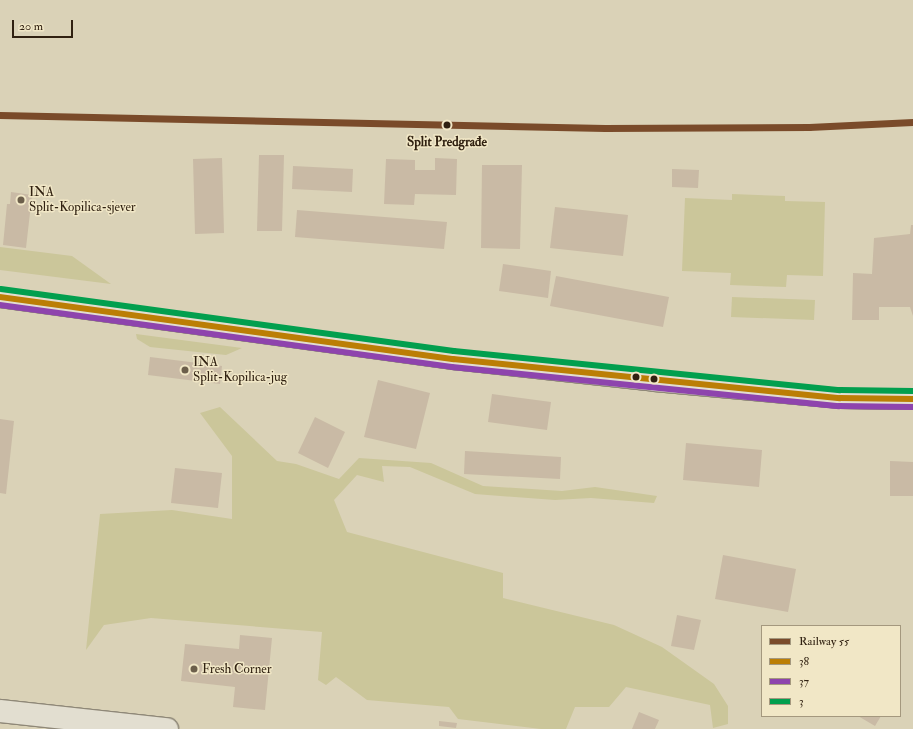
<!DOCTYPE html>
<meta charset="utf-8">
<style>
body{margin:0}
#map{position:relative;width:913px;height:729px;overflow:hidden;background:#dad2b7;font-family:"IM FELL Double Pica",serif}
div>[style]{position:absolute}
.green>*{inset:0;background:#cbc69a}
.building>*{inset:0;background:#c9baa5}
.roads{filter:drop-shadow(1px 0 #8f8878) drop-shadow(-1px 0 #8f8878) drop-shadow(0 1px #8f8878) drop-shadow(0 -1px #8f8878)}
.street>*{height:19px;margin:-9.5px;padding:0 9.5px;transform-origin:9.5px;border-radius:9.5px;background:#e2ded0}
.secondary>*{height:22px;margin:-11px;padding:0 11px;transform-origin:11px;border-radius:11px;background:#e2ded0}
.bus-1>*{height:6px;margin:-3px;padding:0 3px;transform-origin:3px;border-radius:3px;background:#bb7e05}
.bus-2>*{height:6px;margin:-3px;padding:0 3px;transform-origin:3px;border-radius:3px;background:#8e44ad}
.bus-3>*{height:6px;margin:-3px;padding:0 3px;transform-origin:3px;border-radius:3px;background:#029f4e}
.rail-1>*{height:7px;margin:-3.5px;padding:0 3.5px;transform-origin:3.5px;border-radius:3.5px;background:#7a4b2a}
.dots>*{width:11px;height:11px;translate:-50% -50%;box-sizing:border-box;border:2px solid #f1e7c6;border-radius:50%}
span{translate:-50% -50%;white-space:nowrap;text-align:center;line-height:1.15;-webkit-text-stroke:3px #f1e7c6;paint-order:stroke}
.stop-label{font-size:13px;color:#302111;font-weight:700}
.poi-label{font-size:13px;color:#302111}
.left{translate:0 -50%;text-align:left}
.legend{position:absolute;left:761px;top:625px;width:140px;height:92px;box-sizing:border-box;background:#f1e7c6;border:1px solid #a4987e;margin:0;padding:5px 7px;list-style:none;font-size:12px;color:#302111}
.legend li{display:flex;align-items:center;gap:8px;height:20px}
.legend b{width:20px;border:1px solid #a4987e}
.scale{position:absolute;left:12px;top:20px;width:61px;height:18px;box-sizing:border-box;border:2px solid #302111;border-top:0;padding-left:5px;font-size:12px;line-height:14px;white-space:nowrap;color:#302111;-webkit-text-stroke:3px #f1e7c6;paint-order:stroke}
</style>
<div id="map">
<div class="green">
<i style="clip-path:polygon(732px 194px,785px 196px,785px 201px,825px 202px,823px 276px,787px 275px,786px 287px,730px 285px,731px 273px,682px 271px,685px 198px,732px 200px)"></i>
<i style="clip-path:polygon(0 247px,72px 256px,111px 284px,0 270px)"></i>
<i style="clip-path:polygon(732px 297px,815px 300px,814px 320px,731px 317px)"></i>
<i style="clip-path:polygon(136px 334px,242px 348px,226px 355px,150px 347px,137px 339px)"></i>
<i style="clip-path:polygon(220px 407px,277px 461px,296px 464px,339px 479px,359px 458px,431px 463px,483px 486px,562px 491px,595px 487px,657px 496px,654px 503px,591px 498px,555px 500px,475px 494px,410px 467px,382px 466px,384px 482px,357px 475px,334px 500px,347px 532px,503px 573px,503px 598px,614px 625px,662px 647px,714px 684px,728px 706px,728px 724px,713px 728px,710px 705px,626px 687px,609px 707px,575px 707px,566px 729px,541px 729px,458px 719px,449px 707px,367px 700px,336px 677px,326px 685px,318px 680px,322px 632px,151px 618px,104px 625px,86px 650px,100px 514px,172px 510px,232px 519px,232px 456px,200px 413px)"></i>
</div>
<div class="building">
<i style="clip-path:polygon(259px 155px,284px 155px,282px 231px,257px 231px)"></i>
<i style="clip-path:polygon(222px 158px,224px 233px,195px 234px,193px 159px)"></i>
<i style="clip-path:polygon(435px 158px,457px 159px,456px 195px,415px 194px,414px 205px,384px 204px,386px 159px,415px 160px,415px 170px,435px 170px)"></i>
<i style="clip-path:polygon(482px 165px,522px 165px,520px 249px,481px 248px)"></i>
<i style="clip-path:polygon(293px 166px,353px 169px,352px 192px,292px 189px)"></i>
<i style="clip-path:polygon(672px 169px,699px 170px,698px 188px,672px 187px)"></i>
<i style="clip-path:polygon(11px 192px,32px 195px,26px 248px,3px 245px,7px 204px,10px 204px)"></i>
<i style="clip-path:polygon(555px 207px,628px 215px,623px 256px,550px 248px)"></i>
<i style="clip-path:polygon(297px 210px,447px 222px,444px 249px,295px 237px)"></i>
<i style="clip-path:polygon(911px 225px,913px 225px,913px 316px,910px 307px,879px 307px,879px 320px,852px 320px,853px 273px,872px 274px,874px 238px,910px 234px)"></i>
<i style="clip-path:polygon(503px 264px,551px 271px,548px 298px,499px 291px)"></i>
<i style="clip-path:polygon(556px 276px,669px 297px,663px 327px,550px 306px)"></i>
<i style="clip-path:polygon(150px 357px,222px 366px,220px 384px,148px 375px)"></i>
<i style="clip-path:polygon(378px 380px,430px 393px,416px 449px,364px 437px)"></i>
<i style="clip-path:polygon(492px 394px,551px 402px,547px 430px,488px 422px)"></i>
<i style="clip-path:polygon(315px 417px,345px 432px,328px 468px,298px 453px)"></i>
<i style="clip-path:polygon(0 419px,14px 421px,6px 494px,0 493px)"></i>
<i style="clip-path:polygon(686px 443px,762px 450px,759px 487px,683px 480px)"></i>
<i style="clip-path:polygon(465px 451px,561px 457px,560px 479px,464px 474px)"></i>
<i style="clip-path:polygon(890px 461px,913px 462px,913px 496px,890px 496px)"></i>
<i style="clip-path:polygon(175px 468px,222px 473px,218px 508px,171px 503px)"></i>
<i style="clip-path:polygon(723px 555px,796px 569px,788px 612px,715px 599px)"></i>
<i style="clip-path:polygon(677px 615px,701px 620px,694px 650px,671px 646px)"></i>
<i style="clip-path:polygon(240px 635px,272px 638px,265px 710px,233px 707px,235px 687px,181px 681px,185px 644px,239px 649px)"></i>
<i style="clip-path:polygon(639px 712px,659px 720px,655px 729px,632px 729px)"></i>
<i style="clip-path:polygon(858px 716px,881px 716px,875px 726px)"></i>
<i style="clip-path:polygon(439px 721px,457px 723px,456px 728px,439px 726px)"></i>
</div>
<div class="roads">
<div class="street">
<i style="left:0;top:297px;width:457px;rotate:7.8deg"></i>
<i style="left:453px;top:359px;width:202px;rotate:6.2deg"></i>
<i style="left:654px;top:381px;width:187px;rotate:5.2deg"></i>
<i style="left:840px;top:398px;width:73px;rotate:0.8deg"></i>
</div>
<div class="secondary">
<i style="left:0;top:711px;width:168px;rotate:6.2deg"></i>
</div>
</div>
<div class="bus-1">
<i style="left:0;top:297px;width:457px;rotate:7.8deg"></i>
<i style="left:453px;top:359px;width:389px;rotate:5.8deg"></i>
<i style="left:840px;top:398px;width:73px;rotate:0.8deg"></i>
</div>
<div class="bus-2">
<i style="left:0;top:305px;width:456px;rotate:7.8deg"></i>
<i style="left:452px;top:367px;width:389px;rotate:5.8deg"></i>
<i style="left:839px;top:406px;width:74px;rotate:0.8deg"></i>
</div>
<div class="bus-3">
<i style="left:1px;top:289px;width:457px;rotate:7.8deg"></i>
<i style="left:454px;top:351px;width:388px;rotate:5.8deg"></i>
<i style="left:840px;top:390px;width:73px;rotate:0.8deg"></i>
</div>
<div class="rail-1">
<i style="left:0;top:115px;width:605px;rotate:1.23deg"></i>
<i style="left:605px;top:128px;width:204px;rotate:-0.3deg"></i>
<i style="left:809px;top:127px;width:104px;rotate:-2.8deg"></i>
</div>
<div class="dots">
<i style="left:447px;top:125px;background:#302111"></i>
<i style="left:21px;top:200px;background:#6c5f4b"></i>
<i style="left:185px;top:370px;background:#6c5f4b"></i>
<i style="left:636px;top:377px;background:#302111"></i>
<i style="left:654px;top:379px;background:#302111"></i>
<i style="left:194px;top:669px;background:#6c5f4b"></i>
</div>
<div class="stop-label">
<span style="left:447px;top:142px">Split Predgrađe</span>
</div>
<div class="poi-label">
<span class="left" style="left:29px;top:200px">INA<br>Split-Kopilica-sjever</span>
<span class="left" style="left:193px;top:370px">INA<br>Split-Kopilica-jug</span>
<span class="left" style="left:202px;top:669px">Fresh Corner</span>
</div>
<ul class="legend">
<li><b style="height:5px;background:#7a4b2a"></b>Railway 55</li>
<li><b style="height:5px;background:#bb7e05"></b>38</li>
<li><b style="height:5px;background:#8e44ad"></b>37</li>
<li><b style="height:5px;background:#029f4e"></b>3</li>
</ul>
<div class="scale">20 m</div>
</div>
